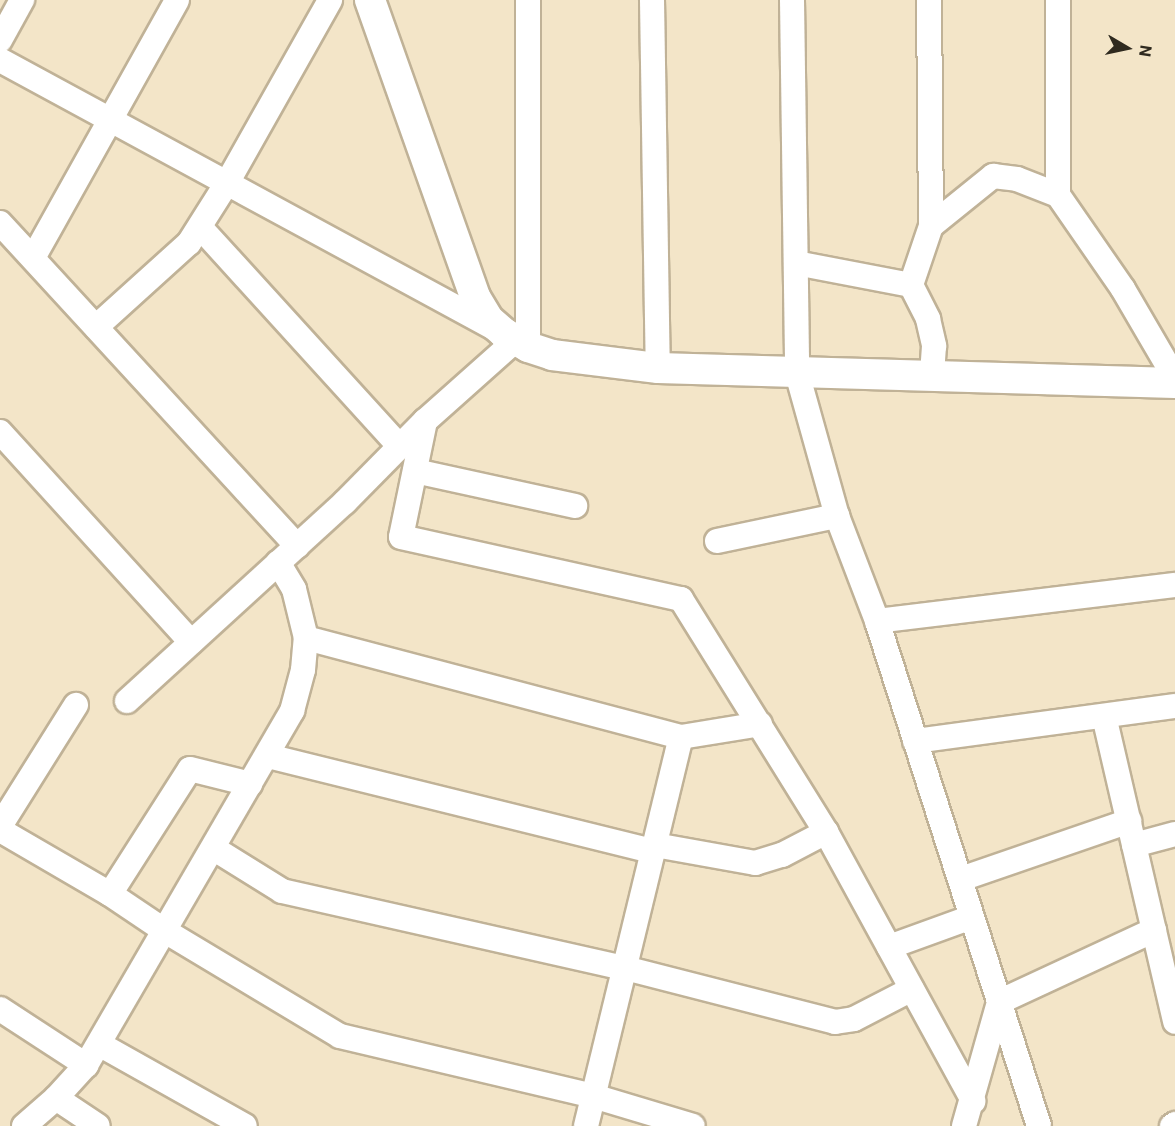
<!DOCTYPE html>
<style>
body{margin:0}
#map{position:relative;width:1175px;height:1126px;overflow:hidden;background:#f3e5c8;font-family:Roboto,sans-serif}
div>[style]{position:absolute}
.roads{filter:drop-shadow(2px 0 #c0b297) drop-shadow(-2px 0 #c0b297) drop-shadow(0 2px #c0b297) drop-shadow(0 -2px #c0b297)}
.minor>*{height:24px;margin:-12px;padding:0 12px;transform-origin:12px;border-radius:12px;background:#fff}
.tertiary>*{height:30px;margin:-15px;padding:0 15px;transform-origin:15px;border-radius:15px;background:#fff}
span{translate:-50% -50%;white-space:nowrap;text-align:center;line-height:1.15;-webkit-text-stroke:4.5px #f3e5c8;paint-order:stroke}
.north{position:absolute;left:1097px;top:18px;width:60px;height:60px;-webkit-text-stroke:4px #f3e5c8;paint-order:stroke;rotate:99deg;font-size:16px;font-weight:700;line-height:24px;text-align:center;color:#2f2a1f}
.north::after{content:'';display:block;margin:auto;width:21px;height:27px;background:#2f2a1f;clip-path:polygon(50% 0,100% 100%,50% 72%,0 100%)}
</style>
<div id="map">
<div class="roads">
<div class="minor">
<i style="left:528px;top:0;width:347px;rotate:90deg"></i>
<i style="left:652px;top:0;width:368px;rotate:89.1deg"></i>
<i style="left:792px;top:0;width:373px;rotate:89.2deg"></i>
<i style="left:797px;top:373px;width:148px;rotate:74.4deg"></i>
<i style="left:837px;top:516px;width:112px;rotate:69.1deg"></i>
<i style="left:877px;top:621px;width:530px;rotate:72.21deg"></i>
<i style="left:1058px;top:0;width:195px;rotate:90deg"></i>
<i style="left:1058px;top:195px;width:114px;rotate:55.3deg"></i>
<i style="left:1123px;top:289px;width:103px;rotate:59.7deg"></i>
<i style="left:0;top:40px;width:46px;rotate:-61.2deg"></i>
<i style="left:0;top:60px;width:564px;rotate:28.47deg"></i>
<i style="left:0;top:223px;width:439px;rotate:47.4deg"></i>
<i style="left:931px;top:226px;width:80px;rotate:-38.9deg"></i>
<i style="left:993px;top:176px;width:24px;rotate:7deg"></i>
<i style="left:1017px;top:179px;width:44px;rotate:21.3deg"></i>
<i style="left:200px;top:227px;width:297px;rotate:47.7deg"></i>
<i style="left:33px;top:258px;width:295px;rotate:-60.8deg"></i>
<i style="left:796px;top:263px;width:117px;rotate:10.8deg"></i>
<i style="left:911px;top:285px;width:38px;rotate:63deg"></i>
<i style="left:928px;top:319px;width:28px;rotate:77deg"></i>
<i style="left:934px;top:346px;width:31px;rotate:94deg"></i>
<i style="left:911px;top:285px;width:62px;rotate:-71.3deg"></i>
<i style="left:931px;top:226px;width:226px;rotate:-90.5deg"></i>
<i style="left:96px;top:327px;width:125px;rotate:-42.1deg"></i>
<i style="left:189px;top:243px;width:71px;rotate:-57.7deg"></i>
<i style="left:227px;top:183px;width:210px;rotate:-60.6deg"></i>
<i style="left:425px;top:421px;width:118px;rotate:101.7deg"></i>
<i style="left:401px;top:537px;width:287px;rotate:12.5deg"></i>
<i style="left:681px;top:599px;width:274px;rotate:58.1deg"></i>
<i style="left:826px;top:832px;width:307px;rotate:61.3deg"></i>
<i style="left:0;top:432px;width:284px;rotate:47.7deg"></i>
<i style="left:415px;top:471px;width:164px;rotate:12.3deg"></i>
<i style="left:717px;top:541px;width:123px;rotate:-11.8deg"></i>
<i style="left:877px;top:621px;width:300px;rotate:-6.9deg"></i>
<i style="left:306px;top:638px;width:388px;rotate:14.8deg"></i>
<i style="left:681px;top:737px;width:80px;rotate:-9.3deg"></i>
<i style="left:127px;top:701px;width:295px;rotate:-42.4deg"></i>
<i style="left:345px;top:502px;width:114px;rotate:-45.4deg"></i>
<i style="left:425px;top:421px;width:122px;rotate:-41.7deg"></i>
<i style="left:1104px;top:716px;width:314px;rotate:76.9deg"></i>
<i style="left:915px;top:741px;width:262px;rotate:-7.7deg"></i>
<i style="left:268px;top:756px;width:397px;rotate:13.9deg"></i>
<i style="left:0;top:826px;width:143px;rotate:-57.9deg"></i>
<i style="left:0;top:830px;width:127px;rotate:30.2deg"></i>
<i style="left:110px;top:894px;width:66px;rotate:33.9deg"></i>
<i style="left:165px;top:931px;width:204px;rotate:31deg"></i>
<i style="left:340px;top:1036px;width:260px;rotate:13.3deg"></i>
<i style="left:593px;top:1096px;width:104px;rotate:16.7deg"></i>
<i style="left:655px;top:845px;width:102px;rotate:10.2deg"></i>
<i style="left:755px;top:863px;width:28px;rotate:-17deg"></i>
<i style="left:782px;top:855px;width:50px;rotate:-27.6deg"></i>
<i style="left:1134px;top:845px;width:42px;rotate:-15deg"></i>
<i style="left:213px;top:848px;width:81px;rotate:31.9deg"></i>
<i style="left:282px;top:891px;width:352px;rotate:12.7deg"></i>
<i style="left:625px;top:968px;width:217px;rotate:14.4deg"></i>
<i style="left:835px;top:1022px;width:19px;rotate:-9deg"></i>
<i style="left:854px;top:1019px;width:65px;rotate:-27.3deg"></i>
<i style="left:961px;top:879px;width:178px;rotate:-19deg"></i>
<i style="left:110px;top:894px;width:148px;rotate:-57.4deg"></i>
<i style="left:190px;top:769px;width:62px;rotate:14deg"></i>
<i style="left:889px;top:947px;width:88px;rotate:-19.9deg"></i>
<i style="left:0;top:1009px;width:103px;rotate:33.1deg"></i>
<i style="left:99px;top:1044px;width:167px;rotate:29.3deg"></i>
<i style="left:56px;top:1098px;width:50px;rotate:33.7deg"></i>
<i style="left:24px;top:1126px;width:43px;rotate:-41.2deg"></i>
<i style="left:56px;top:1098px;width:45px;rotate:-47.7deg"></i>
<i style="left:86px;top:1065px;width:410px;rotate:-59.8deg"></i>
<i style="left:292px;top:711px;width:42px;rotate:-75deg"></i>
<i style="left:303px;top:670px;width:32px;rotate:-85deg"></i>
<i style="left:306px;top:638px;width:50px;rotate:-103.8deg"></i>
<i style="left:294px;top:589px;width:31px;rotate:-121deg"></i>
<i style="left:586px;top:1126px;width:400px;rotate:-76.3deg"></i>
<i style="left:964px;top:1126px;width:129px;rotate:-74.2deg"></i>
<i style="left:999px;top:1002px;width:171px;rotate:-24.9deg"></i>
<i style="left:1172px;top:1126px;width:4px;rotate:-34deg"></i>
</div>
<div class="tertiary">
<i style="left:370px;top:0;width:315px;rotate:70.5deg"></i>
<i style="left:475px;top:297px;width:26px;rotate:59deg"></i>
<i style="left:488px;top:319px;width:21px;rotate:41deg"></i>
<i style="left:504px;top:333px;width:28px;rotate:30deg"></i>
<i style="left:528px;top:347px;width:25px;rotate:18deg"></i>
<i style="left:552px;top:355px;width:107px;rotate:7deg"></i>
<i style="left:658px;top:368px;width:517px;rotate:1.66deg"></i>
</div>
</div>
<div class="north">N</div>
</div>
